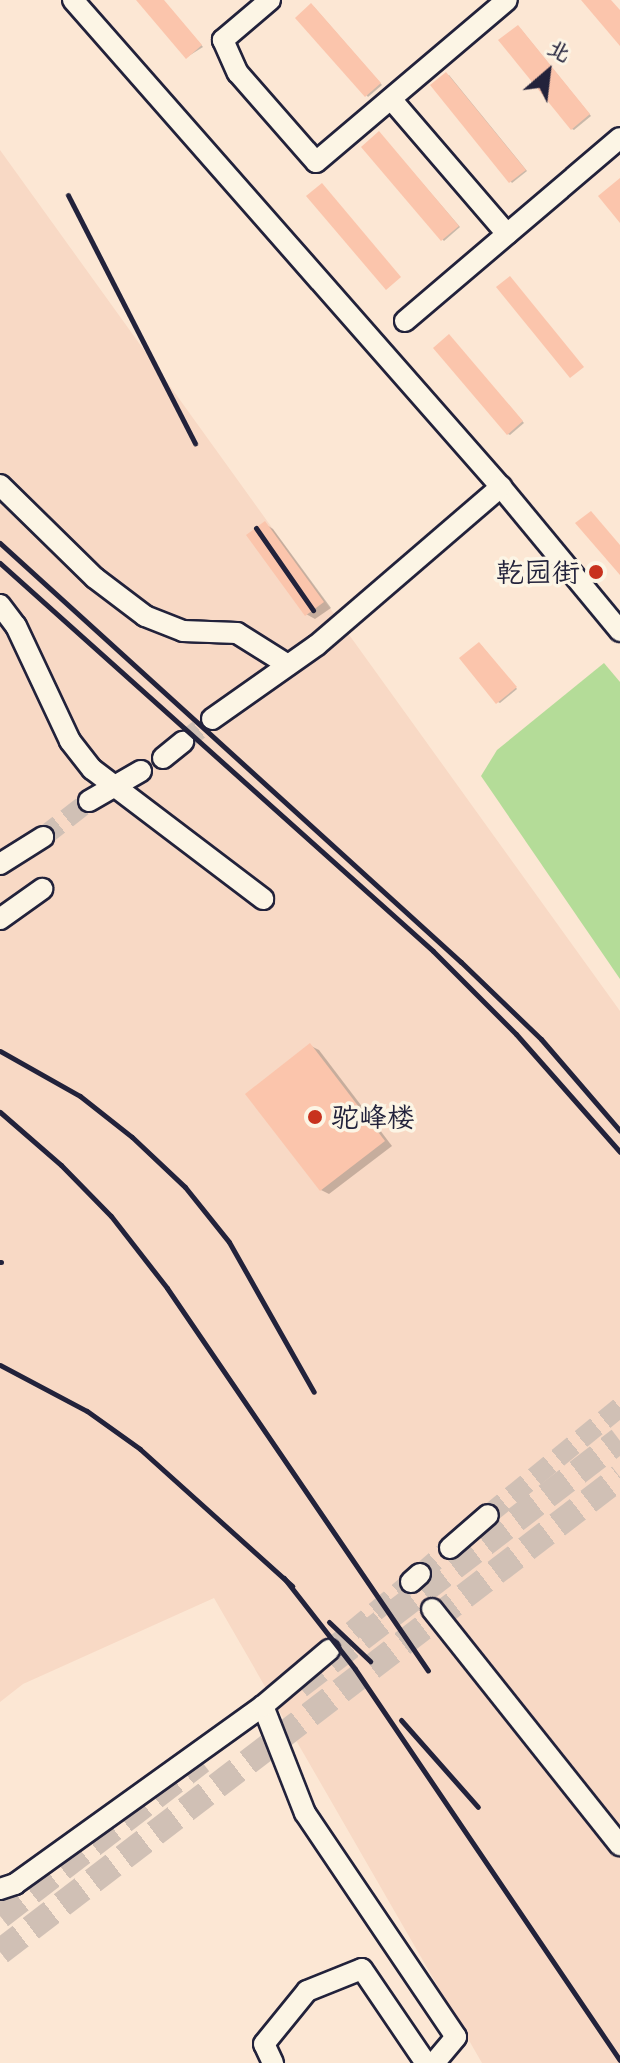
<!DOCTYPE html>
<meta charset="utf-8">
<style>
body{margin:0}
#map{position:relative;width:620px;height:2063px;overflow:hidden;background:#fce7d4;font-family:"Shantell Sans","LXGW WenKai TC",sans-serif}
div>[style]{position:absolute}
.built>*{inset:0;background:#f8d9c5}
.green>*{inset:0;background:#b4dc98}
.shadow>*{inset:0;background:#0003}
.building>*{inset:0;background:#fbc5ac}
.minor-tunnel>*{height:20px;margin-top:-10px;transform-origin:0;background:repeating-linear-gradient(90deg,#d0c0b5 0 20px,transparent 0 30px)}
.major-tunnel>*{height:26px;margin-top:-13px;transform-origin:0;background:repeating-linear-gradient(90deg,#d0c0b5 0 26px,transparent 0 39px)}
.roads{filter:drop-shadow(2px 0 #22223b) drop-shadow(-2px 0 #22223b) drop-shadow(0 2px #22223b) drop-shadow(0 -2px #22223b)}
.minor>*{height:20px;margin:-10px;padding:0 10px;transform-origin:10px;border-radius:10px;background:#fcf5e5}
.rail>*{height:5px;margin:-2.5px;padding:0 2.5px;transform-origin:2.5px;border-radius:2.5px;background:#22223b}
.dots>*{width:22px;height:22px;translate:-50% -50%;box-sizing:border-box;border:4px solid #fcf5e5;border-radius:50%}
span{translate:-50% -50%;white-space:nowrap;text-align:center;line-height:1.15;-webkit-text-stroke:7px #fcf5e5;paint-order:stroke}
.poi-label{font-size:28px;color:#22223b}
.right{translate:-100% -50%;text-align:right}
.left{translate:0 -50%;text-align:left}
.north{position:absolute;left:508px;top:32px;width:80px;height:80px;-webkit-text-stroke:6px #fcf5e5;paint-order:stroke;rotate:28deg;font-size:22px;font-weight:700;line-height:32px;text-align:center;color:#22223b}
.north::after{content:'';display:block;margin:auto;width:28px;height:36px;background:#22223b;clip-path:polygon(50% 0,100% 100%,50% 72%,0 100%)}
</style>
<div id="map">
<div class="built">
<i style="clip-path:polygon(0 150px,620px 1011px,620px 2063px,482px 2063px,214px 1598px,23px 1684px,0 1702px)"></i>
</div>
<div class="green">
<i style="clip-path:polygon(604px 663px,620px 682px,620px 979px,481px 776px,497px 750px)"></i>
</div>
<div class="shadow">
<i style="clip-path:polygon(138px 0,163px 0,203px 47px,187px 57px)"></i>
<i style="clip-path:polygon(314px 7px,382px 85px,368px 97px,298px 18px)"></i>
<i style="clip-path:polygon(520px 28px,591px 116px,574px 130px,572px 129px)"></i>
<i style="clip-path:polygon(449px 75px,527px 171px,512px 183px,433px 86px)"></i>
<i style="clip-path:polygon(381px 135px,460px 227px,444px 241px,442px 239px)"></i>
<i style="clip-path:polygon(451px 338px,524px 423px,510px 435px,508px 434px)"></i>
<i style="clip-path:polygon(265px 524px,273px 529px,331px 608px,315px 619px,306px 614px)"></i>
<i style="clip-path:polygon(481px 645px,517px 689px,500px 703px,498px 702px)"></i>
<i style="clip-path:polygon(311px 1046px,319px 1050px,392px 1146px,329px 1194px,321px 1190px)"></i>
</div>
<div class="building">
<i style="clip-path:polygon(136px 0,164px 0,202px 45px,186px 59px)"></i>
<i style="clip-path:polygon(581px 0,611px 0,620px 10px,620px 46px)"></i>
<i style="clip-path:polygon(311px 3px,381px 83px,365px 97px,295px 18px)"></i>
<i style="clip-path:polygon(518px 25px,590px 114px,571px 130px,498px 40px)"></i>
<i style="clip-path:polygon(446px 72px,526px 170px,509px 183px,430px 85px)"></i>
<i style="clip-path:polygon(379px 131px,459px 226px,441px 241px,361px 147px)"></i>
<i style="clip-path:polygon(620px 178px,620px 223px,598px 196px)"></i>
<i style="clip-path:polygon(322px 183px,401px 277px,386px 290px,306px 196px)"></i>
<i style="clip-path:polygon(510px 276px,584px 367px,570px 378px,496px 287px)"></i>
<i style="clip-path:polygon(449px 334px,523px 421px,507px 435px,433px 348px)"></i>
<i style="clip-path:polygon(591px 511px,620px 545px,620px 575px,575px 523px)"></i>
<i style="clip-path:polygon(265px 521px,324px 602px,305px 616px,246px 535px)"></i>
<i style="clip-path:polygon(479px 642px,517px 687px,496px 704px,459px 658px)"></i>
<i style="clip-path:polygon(310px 1043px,385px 1141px,320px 1191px,245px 1094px)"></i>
</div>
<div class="minor-tunnel">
<i style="left:183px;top:742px;width:37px;rotate:-38deg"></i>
<i style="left:43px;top:837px;width:58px;rotate:-38deg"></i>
<i style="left:488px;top:1515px;width:171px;rotate:-39.3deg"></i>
<i style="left:420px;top:1574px;width:40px;rotate:-41deg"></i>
<i style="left:329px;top:1650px;width:107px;rotate:-39.7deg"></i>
</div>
<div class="major-tunnel">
<i style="left:299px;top:1686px;width:404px;rotate:-37.5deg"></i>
<i style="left:0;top:1916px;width:254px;rotate:-37.6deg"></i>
<i style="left:0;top:1952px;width:781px;rotate:-37.46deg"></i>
</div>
<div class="roads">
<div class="minor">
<i style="left:73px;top:0;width:648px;rotate:48.69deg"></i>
<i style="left:501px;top:487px;width:187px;rotate:50.4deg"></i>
<i style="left:270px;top:0;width:62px;rotate:139.6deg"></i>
<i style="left:223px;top:40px;width:36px;rotate:66deg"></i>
<i style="left:238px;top:73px;width:118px;rotate:48.8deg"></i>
<i style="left:316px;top:162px;width:250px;rotate:-40.3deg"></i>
<i style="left:391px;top:99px;width:178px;rotate:49.3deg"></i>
<i style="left:405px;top:321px;width:282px;rotate:-40.4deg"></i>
<i style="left:0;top:485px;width:133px;rotate:44.4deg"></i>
<i style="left:95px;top:578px;width:63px;rotate:37.2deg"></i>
<i style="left:145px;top:616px;width:41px;rotate:21.5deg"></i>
<i style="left:183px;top:631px;width:54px;rotate:2.1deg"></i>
<i style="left:237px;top:633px;width:60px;rotate:32.1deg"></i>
<i style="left:0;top:605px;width:26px;rotate:53deg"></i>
<i style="left:16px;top:626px;width:127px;rotate:64.8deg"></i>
<i style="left:70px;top:741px;width:36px;rotate:52deg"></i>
<i style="left:92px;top:769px;width:215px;rotate:37.2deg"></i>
<i style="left:212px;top:719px;width:128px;rotate:-35.2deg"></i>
<i style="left:317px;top:645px;width:243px;rotate:-40.7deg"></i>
<i style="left:163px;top:758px;width:26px;rotate:-39deg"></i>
<i style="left:89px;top:801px;width:60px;rotate:-30deg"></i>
<i style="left:0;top:864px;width:51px;rotate:-32.1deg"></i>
<i style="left:0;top:919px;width:52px;rotate:-35.5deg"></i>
<i style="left:450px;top:1548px;width:50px;rotate:-41deg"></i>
<i style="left:411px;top:1582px;width:12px;rotate:-42deg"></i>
<i style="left:432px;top:1609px;width:302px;rotate:51.5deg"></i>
<i style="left:263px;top:1706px;width:115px;rotate:68.6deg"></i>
<i style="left:305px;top:1813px;width:270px;rotate:56deg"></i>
<i style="left:456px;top:2037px;width:34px;rotate:130deg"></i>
<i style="left:0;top:1889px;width:16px;rotate:-18deg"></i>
<i style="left:15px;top:1884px;width:305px;rotate:-35.7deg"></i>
<i style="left:263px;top:1706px;width:87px;rotate:-40.3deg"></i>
<i style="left:273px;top:2063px;width:21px;rotate:-115deg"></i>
<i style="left:264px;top:2044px;width:68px;rotate:-50.9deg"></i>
<i style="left:307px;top:1991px;width:59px;rotate:-21.8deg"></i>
<i style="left:362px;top:1969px;width:114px;rotate:55.8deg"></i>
</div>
</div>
<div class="rail">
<i style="left:68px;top:195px;width:279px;rotate:62.9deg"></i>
<i style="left:256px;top:528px;width:100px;rotate:55.2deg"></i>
<i style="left:0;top:543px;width:623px;rotate:42.27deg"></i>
<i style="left:461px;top:962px;width:111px;rotate:43.9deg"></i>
<i style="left:541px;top:1039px;width:121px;rotate:49.3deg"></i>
<i style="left:0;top:563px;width:581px;rotate:41.86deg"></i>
<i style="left:433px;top:951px;width:117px;rotate:45deg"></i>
<i style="left:516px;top:1034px;width:157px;rotate:48.6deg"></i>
<i style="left:0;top:1051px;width:92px;rotate:29.4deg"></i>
<i style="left:80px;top:1096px;width:66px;rotate:38.3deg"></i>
<i style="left:132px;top:1137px;width:73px;rotate:43.3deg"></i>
<i style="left:185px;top:1187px;width:70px;rotate:51.3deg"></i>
<i style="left:229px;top:1242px;width:172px;rotate:60.5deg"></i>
<i style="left:0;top:1112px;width:81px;rotate:41deg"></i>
<i style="left:61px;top:1165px;width:71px;rotate:45.6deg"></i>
<i style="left:111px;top:1216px;width:91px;rotate:52.1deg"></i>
<i style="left:167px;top:1288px;width:463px;rotate:55.7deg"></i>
<i style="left:0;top:1262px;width:1px"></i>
<i style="left:0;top:1365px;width:98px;rotate:27.9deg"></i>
<i style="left:87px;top:1411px;width:65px;rotate:35.6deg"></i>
<i style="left:140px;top:1449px;width:205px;rotate:42deg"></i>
<i style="left:284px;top:1578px;width:115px;rotate:52deg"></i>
<i style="left:355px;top:1669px;width:472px;rotate:55.9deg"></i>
<i style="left:329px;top:1622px;width:57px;rotate:43.6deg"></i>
<i style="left:401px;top:1720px;width:116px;rotate:48.5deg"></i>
</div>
<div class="dots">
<i style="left:596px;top:572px;background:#c8321e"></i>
<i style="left:315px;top:1117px;background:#c8321e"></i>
</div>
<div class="poi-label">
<span class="right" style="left:580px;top:572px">乾园街</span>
<span class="left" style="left:331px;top:1117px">驼峰楼</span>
</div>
<div class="north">北</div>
</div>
